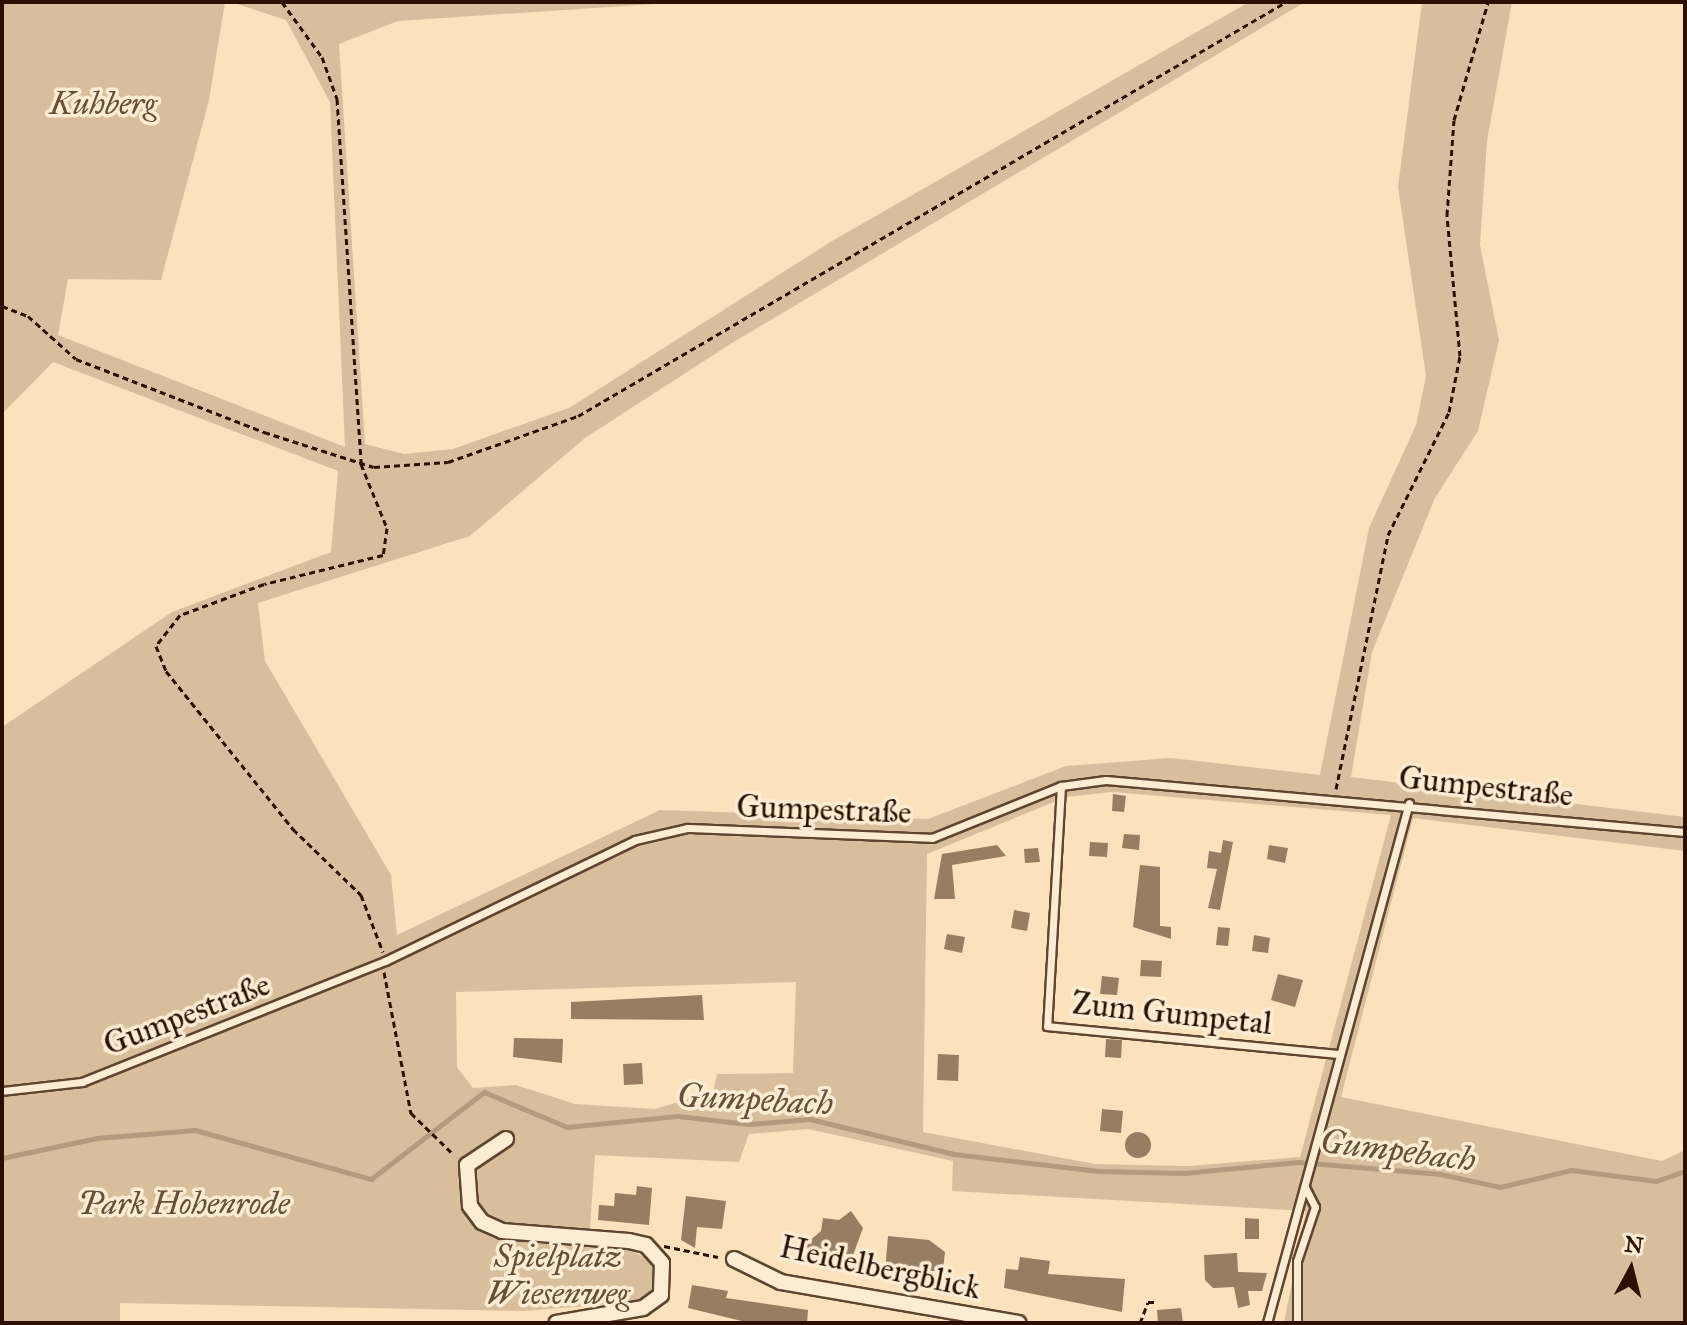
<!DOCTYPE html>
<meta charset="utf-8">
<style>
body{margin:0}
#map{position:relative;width:1687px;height:1325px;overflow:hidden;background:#fbe2bd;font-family:"IM FELL Great Primer",serif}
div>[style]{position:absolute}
.green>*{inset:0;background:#d8be9d}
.stream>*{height:5px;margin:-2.5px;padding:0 2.5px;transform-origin:2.5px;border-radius:2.5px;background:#b49b7d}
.building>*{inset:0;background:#977d62}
.round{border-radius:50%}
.path>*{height:3px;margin-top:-1.5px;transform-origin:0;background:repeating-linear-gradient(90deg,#2b1000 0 6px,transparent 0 10px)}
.roads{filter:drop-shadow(2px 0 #5f442f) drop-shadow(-2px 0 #5f442f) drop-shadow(0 2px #5f442f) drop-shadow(0 -2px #5f442f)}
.lane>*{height:7px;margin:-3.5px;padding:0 3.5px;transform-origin:3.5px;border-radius:3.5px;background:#fcecd4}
.street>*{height:14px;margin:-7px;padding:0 7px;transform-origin:7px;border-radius:7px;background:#fcecd4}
span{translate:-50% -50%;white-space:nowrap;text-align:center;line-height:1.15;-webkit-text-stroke:7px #fcecd4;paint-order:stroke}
.park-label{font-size:32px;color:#684d37;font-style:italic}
.street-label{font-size:32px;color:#2b1000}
.water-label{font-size:34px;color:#694f38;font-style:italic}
.frame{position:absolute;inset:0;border:4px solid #2b1000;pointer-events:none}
.north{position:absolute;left:1591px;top:1229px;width:80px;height:80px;-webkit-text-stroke:6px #fcecd4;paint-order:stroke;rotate:7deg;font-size:22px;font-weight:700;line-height:32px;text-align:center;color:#2b1000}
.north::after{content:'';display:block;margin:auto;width:28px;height:36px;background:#2b1000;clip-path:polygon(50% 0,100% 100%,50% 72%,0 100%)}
</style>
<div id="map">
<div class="green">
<i style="clip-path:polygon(evenodd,2px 2px,225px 2px,209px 100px,161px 280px,68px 279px,58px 335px,345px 447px,330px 102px,286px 20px,231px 2px,685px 2px,398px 21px,339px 44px,365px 444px,404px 454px,453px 449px,569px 408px,832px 241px,1249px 2px,1305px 2px,732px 343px,585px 438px,470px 536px,258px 603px,265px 661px,391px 875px,397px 935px,660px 810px,928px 819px,1066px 766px,1171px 758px,1320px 775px,1369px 528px,1416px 425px,1426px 376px,1398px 187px,1422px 2px,1512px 2px,1487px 141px,1480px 245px,1499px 340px,1478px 431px,1435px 498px,1372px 652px,1351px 777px,1685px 817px,1685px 851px,1413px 818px,1341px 1097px,1662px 1161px,1685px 1150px,1685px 1323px,1284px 1323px,1306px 1211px,952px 1191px,953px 1161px,808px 1129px,749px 1134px,739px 1162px,595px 1155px,589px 1244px,622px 1247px,653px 1261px,656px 1290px,639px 1302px,523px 1311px,120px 1303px,120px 1323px,2px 1323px,2px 727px,172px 612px,331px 552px,338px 471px,53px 362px,2px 414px,2px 2px,1112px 792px,1391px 815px,1300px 1157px,1188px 1166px,1095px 1164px,923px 1132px,927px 854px,1066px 797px,1112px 792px,2px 2px,796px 982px,793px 1073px,717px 1074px,713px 1092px,655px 1109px,575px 1104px,516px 1085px,473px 1088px,457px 1067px,456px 992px,796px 982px)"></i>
</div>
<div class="stream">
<i style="left:2px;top:1158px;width:97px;rotate:-11.9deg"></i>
<i style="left:97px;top:1138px;width:98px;rotate:-4.7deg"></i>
<i style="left:195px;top:1130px;width:183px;rotate:15.6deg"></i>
<i style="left:371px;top:1179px;width:143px;rotate:-37.6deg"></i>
<i style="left:484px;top:1092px;width:90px;rotate:22.9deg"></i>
<i style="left:567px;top:1127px;width:112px;rotate:-5.7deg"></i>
<i style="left:678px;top:1116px;width:71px;rotate:6.4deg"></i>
<i style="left:749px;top:1124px;width:61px;rotate:-4.7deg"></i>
<i style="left:810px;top:1119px;width:148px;rotate:13.7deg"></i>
<i style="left:954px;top:1154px;width:145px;rotate:6.7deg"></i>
<i style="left:1098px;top:1171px;width:86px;rotate:1.3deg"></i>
<i style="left:1184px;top:1173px;width:115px;rotate:-5.5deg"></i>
<i style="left:1298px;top:1162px;width:143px;rotate:4.8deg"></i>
<i style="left:1440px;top:1174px;width:61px;rotate:12.2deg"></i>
<i style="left:1500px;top:1187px;width:73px;rotate:-13.5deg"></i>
<i style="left:1571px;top:1170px;width:86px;rotate:7.4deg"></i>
<i style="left:1656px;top:1181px;width:31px;rotate:-19deg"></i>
</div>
<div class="building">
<i style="clip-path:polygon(1113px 794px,1126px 796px,1124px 812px,1112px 811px)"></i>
<i style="clip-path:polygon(1124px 834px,1140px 835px,1139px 850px,1122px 848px)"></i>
<i style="clip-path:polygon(1223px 840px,1233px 842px,1220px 910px,1208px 908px,1217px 869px,1207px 868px,1209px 851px,1221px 853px)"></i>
<i style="clip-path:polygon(1090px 842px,1108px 843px,1107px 857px,1089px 856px)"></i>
<i style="clip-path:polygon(997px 845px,1006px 856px,952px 865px,955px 899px,934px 899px,942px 854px)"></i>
<i style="clip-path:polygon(1269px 845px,1288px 848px,1285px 863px,1267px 859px)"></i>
<i style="clip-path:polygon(1038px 848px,1040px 862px,1025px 863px,1024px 849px)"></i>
<i style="clip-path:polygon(1140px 865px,1160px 867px,1160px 926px,1171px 927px,1171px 939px,1133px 927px)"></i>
<i style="clip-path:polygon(1014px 910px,1030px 913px,1027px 931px,1011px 928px)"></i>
<i style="clip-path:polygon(1218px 927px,1230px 928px,1228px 946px,1216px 945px)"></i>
<i style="clip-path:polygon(947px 934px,965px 937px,962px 953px,944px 949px)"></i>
<i style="clip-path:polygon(1254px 935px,1270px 938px,1268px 953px,1252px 951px)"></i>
<i style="clip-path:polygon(1141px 960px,1162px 961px,1161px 977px,1140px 976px)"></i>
<i style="clip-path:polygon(1278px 974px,1303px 980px,1295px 1007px,1271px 1000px)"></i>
<i style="clip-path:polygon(1102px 976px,1119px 978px,1117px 995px,1100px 994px)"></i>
<i style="clip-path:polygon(702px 995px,704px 1020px,571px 1019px,571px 1002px)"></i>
<i style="clip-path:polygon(514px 1038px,563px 1039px,562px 1063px,513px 1057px)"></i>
<i style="clip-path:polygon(1106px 1039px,1122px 1040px,1121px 1058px,1105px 1057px)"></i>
<i style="clip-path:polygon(938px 1054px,959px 1055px,958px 1081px,937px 1080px)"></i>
<i style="clip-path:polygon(642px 1063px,643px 1084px,624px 1085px,623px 1064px)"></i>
<i style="clip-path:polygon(1102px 1109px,1123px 1111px,1121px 1133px,1100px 1131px)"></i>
<i class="round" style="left:1125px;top:1132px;width:26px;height:26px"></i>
<i style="clip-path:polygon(637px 1186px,652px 1188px,649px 1225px,598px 1220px,599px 1205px,614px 1206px,615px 1193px,636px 1195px)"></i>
<i style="clip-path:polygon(686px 1196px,726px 1201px,722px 1229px,697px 1227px,695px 1248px,681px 1240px)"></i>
<i style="clip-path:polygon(851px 1211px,863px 1228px,853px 1255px,833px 1252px,818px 1265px,802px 1247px,821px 1231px,823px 1218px,839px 1220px)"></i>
<i style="clip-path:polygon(1245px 1218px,1259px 1219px,1259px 1239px,1245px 1239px)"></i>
<i style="clip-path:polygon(888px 1236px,929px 1240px,945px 1252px,943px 1271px,885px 1271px)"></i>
<i style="clip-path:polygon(1237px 1253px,1238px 1272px,1267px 1273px,1262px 1291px,1248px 1291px,1250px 1305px,1238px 1308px,1234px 1287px,1213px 1288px,1205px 1280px,1204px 1255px)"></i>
<i style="clip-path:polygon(1020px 1257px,1050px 1261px,1048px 1274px,1125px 1279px,1122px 1312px,1004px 1288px,1006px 1269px,1018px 1270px)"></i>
<i style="clip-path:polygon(692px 1285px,728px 1291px,726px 1298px,808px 1310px,807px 1323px,750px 1323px,688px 1308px)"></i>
<i style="clip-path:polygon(1181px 1308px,1183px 1323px,1158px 1323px,1157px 1310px)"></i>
</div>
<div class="path">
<i style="left:282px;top:2px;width:68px;rotate:54deg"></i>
<i style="left:322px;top:57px;width:45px;rotate:70.3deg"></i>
<i style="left:337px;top:99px;width:366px;rotate:86.2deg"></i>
<i style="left:361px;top:464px;width:69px;rotate:67.9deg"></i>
<i style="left:387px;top:528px;width:27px;rotate:98deg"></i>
<i style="left:383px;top:555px;width:122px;rotate:166.3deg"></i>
<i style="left:264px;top:584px;width:90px;rotate:159.7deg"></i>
<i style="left:180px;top:615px;width:39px;rotate:128deg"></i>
<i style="left:156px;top:646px;width:27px;rotate:68deg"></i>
<i style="left:166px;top:671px;width:203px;rotate:51.2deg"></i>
<i style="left:293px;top:829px;width:95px;rotate:44.1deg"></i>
<i style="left:361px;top:895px;width:61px;rotate:68.9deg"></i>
<i style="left:2px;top:306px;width:28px;rotate:21deg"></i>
<i style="left:28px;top:316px;width:64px;rotate:41.9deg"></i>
<i style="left:76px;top:359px;width:202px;rotate:21.2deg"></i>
<i style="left:264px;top:432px;width:115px;rotate:17.7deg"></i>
<i style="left:374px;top:467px;width:74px;rotate:-3.9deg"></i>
<i style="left:448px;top:462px;width:138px;rotate:-19.5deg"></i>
<i style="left:578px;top:416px;width:820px;rotate:-30.32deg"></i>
<i style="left:1336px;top:789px;width:259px;rotate:-78.4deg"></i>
<i style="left:1388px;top:535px;width:137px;rotate:-63.6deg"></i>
<i style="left:1449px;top:412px;width:57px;rotate:-78.9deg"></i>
<i style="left:1460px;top:356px;width:142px;rotate:-95.3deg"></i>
<i style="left:1447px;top:215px;width:95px;rotate:-85.8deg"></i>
<i style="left:1454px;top:120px;width:123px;rotate:-73.9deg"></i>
<i style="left:384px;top:972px;width:144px;rotate:79.2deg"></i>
<i style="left:411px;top:1113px;width:60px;rotate:44.3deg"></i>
<i style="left:664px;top:1246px;width:55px;rotate:11.5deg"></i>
<i style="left:1140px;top:1323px;width:22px;rotate:-69deg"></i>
<i style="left:1148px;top:1302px;width:8px"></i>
</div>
<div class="roads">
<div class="lane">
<i style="left:1061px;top:786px;width:240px;rotate:93.3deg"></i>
<i style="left:1047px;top:1026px;width:294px;rotate:5.5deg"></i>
<i style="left:2px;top:1091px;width:81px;rotate:-6.4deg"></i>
<i style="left:82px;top:1082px;width:326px;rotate:-21.8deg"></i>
<i style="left:385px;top:961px;width:278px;rotate:-25.8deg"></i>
<i style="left:635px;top:840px;width:53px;rotate:-13deg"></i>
<i style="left:687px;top:828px;width:245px;rotate:2.3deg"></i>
<i style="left:932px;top:838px;width:139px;rotate:-22deg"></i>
<i style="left:1061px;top:786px;width:45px;rotate:-7.6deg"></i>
<i style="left:1106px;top:780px;width:581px;rotate:5.13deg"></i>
<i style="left:1267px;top:1323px;width:539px;rotate:-74.73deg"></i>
<i style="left:1297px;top:1323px;width:62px;rotate:-90deg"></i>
<i style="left:1297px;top:1261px;width:57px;rotate:-71.6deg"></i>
<i style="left:1315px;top:1207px;width:22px;rotate:-117deg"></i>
</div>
<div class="street">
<i style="left:506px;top:1139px;width:47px;rotate:146.3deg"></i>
<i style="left:467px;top:1165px;width:41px;rotate:85.8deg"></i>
<i style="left:470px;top:1206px;width:20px;rotate:53deg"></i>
<i style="left:482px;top:1222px;width:22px;rotate:24deg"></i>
<i style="left:502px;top:1231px;width:127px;rotate:4.5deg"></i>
<i style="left:629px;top:1241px;width:17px;rotate:13deg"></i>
<i style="left:646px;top:1245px;width:24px;rotate:48deg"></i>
<i style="left:662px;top:1263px;width:32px;rotate:92deg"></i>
<i style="left:661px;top:1295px;width:22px;rotate:144deg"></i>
<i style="left:643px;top:1308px;width:88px;rotate:170.2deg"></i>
<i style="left:734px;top:1259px;width:52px;rotate:26.1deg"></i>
<i style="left:781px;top:1282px;width:241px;rotate:9.8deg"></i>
</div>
</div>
<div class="park-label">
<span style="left:103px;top:104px">Kuhberg</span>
<span style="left:184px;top:1204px">Park Hohenrode</span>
<span style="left:558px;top:1276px">Spielplatz<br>Wiesenweg</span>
</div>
<div class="street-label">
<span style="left:1486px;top:787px;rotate:6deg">Gumpestraße</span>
<span style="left:824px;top:810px;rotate:2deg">Gumpestraße</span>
<span style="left:1172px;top:1014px;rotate:6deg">Zum Gumpetal</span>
<span style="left:187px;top:1015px;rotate:-21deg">Gumpestraße</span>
<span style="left:880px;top:1268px;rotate:12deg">Heidelbergblick</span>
</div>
<div class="water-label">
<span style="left:755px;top:1099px;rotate:3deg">Gumpebach</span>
<span style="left:1398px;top:1150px;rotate:7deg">Gumpebach</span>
</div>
<div class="frame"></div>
<div class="north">N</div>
</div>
